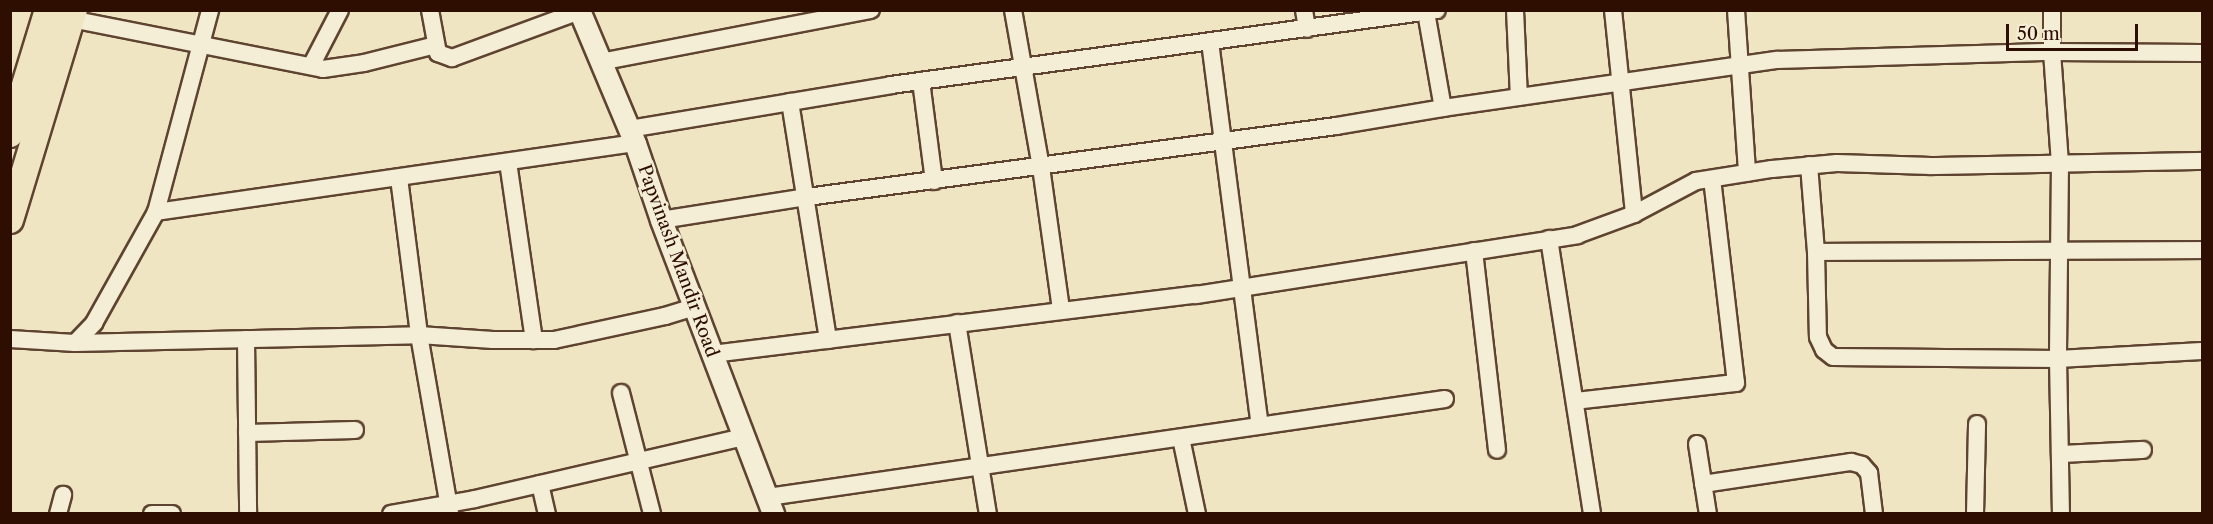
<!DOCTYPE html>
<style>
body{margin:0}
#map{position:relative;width:2213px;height:524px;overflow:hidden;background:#f0e5c2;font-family:"Libre Caslon Text",serif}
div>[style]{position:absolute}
.roads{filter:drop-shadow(2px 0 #5e4430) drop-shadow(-2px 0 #5e4430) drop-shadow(0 2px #5e4430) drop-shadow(0 -2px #5e4430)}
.minor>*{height:16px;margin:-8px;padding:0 8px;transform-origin:8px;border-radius:8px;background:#f5eed7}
.tertiary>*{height:21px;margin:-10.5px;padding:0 10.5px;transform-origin:10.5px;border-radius:10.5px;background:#f5eed7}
.primary>*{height:26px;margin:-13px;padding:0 13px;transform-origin:13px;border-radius:13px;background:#f0e5c2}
span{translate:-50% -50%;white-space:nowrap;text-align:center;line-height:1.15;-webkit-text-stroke:5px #f5eed7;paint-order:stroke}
.street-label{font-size:18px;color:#2d0e00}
.frame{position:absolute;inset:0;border:12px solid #2d0e00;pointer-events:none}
.scale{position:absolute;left:2006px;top:24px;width:132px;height:27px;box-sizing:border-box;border:3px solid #2d0e00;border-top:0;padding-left:8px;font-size:18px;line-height:21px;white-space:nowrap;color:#2d0e00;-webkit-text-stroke:4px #f5eed7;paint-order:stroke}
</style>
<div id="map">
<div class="roads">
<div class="minor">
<i style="left:430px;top:10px;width:44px;rotate:79.5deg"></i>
<i style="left:438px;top:53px;width:15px;rotate:20deg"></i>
<i style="left:452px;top:58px;width:136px;rotate:-20.2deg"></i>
<i style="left:1013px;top:10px;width:159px;rotate:79.9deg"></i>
<i style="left:1041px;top:167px;width:144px;rotate:82deg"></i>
<i style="left:1304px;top:10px;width:19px;rotate:81deg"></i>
<i style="left:1515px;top:10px;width:87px;rotate:87.4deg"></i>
<i style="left:1613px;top:10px;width:205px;rotate:84.1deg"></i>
<i style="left:1736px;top:10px;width:163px;rotate:86.1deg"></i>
<i style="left:2052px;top:10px;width:42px;rotate:90deg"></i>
<i style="left:2052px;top:52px;width:111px;rotate:85.9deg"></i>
<i style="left:2060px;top:163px;width:196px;rotate:90.6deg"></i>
<i style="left:2058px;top:359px;width:155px;rotate:88.9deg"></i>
<i style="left:1426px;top:12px;width:97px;rotate:80deg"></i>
<i style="left:71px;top:19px;width:257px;rotate:11.2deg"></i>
<i style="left:323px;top:69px;width:41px;rotate:-8.3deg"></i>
<i style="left:364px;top:63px;width:74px;rotate:-14deg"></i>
<i style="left:1210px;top:42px;width:386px;rotate:82.6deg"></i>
<i style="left:600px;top:62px;width:276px;rotate:-10.9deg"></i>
<i style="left:311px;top:66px;width:63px;rotate:-62.6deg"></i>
<i style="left:921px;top:81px;width:101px;rotate:82.6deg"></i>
<i style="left:790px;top:102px;width:241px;rotate:80.9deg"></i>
<i style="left:629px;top:129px;width:266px;rotate:-9.5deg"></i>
<i style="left:891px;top:85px;width:551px;rotate:-7.82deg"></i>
<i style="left:508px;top:162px;width:180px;rotate:81.7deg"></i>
<i style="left:1809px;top:165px;width:87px;rotate:85.4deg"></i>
<i style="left:1816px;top:252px;width:386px;rotate:-0.3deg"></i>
<i style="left:399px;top:178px;width:158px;rotate:82.7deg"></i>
<i style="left:419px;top:335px;width:180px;rotate:80.1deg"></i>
<i style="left:156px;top:212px;width:484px;rotate:-8.2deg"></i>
<i style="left:661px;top:220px;width:148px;rotate:-9deg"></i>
<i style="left:807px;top:197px;width:534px;rotate:-7.64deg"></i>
<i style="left:1336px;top:126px;width:109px;rotate:-9.5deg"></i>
<i style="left:1443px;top:108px;width:337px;rotate:-8.2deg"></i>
<i style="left:1777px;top:60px;width:275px;rotate:-1.7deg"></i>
<i style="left:2052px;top:52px;width:150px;rotate:0.4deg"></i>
<i style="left:1549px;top:239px;width:278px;rotate:81.1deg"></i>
<i style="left:1474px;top:251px;width:200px;rotate:83.4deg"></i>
<i style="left:1816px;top:252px;width:85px;rotate:88.7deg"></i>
<i style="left:1818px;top:337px;width:14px;rotate:65deg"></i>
<i style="left:1824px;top:350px;width:11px;rotate:38deg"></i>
<i style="left:1833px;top:357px;width:225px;rotate:0.5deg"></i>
<i style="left:2058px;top:359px;width:144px;rotate:-3.2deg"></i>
<i style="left:957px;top:323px;width:193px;rotate:80.8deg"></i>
<i style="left:10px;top:339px;width:65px;rotate:3.5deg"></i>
<i style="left:75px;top:343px;width:28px;rotate:-46deg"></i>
<i style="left:94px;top:323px;width:127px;rotate:-60.8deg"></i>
<i style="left:156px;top:212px;width:209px;rotate:-75deg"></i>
<i style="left:246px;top:339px;width:175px;rotate:89.3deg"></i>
<i style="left:75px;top:343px;width:344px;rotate:-1.3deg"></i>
<i style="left:419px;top:335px;width:74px;rotate:3.9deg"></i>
<i style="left:493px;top:340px;width:61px"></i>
<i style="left:554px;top:340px;width:114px;rotate:-12.2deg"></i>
<i style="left:665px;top:316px;width:30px;rotate:-17deg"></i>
<i style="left:712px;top:354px;width:488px;rotate:-7deg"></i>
<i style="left:1196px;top:295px;width:386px;rotate:-8.9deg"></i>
<i style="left:1577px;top:235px;width:61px;rotate:-20.2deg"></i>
<i style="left:1634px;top:214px;width:70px;rotate:-28deg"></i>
<i style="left:1696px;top:181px;width:77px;rotate:-9deg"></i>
<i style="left:1772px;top:169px;width:65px;rotate:-5.3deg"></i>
<i style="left:1837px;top:163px;width:94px;rotate:1.8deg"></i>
<i style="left:1931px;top:166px;width:271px;rotate:-1.1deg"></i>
<i style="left:621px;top:393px;width:125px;rotate:75.6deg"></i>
<i style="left:1575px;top:401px;width:162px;rotate:-6.4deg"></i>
<i style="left:1736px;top:383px;width:205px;rotate:-96.7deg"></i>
<i style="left:247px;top:433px;width:108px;rotate:-1.6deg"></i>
<i style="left:1181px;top:438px;width:78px;rotate:78.1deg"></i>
<i style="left:1697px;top:444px;width:71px;rotate:81.1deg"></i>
<i style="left:2060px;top:454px;width:83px;rotate:-2.8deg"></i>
<i style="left:540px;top:484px;width:31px;rotate:77deg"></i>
<i style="left:1703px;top:484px;width:150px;rotate:-8.5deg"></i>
<i style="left:1851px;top:462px;width:11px;rotate:15deg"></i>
<i style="left:1862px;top:465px;width:11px;rotate:49deg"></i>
<i style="left:1869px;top:473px;width:41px;rotate:83deg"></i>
<i style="left:768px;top:497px;width:684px;rotate:-8.24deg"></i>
<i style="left:58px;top:514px;width:20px;rotate:-75deg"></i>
<i style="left:152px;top:514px;width:20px"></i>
<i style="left:391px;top:514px;width:85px;rotate:-10.1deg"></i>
<i style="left:475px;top:499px;width:276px;rotate:-13deg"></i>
<i style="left:1975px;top:514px;width:90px;rotate:-88.7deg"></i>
</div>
<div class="tertiary">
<i style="left:579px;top:10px;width:144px;rotate:67.2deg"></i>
<i style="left:635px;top:143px;width:81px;rotate:71.3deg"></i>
<i style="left:661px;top:220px;width:315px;rotate:69.1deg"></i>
</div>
<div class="primary">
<i style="left:10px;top:134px;width:130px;rotate:-73deg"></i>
<i style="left:10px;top:220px;width:220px;rotate:-73.1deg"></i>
</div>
</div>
<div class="street-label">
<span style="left:678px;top:261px;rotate:70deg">Papvinash Mandir Road</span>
</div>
<div class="frame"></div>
<div class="scale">50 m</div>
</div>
